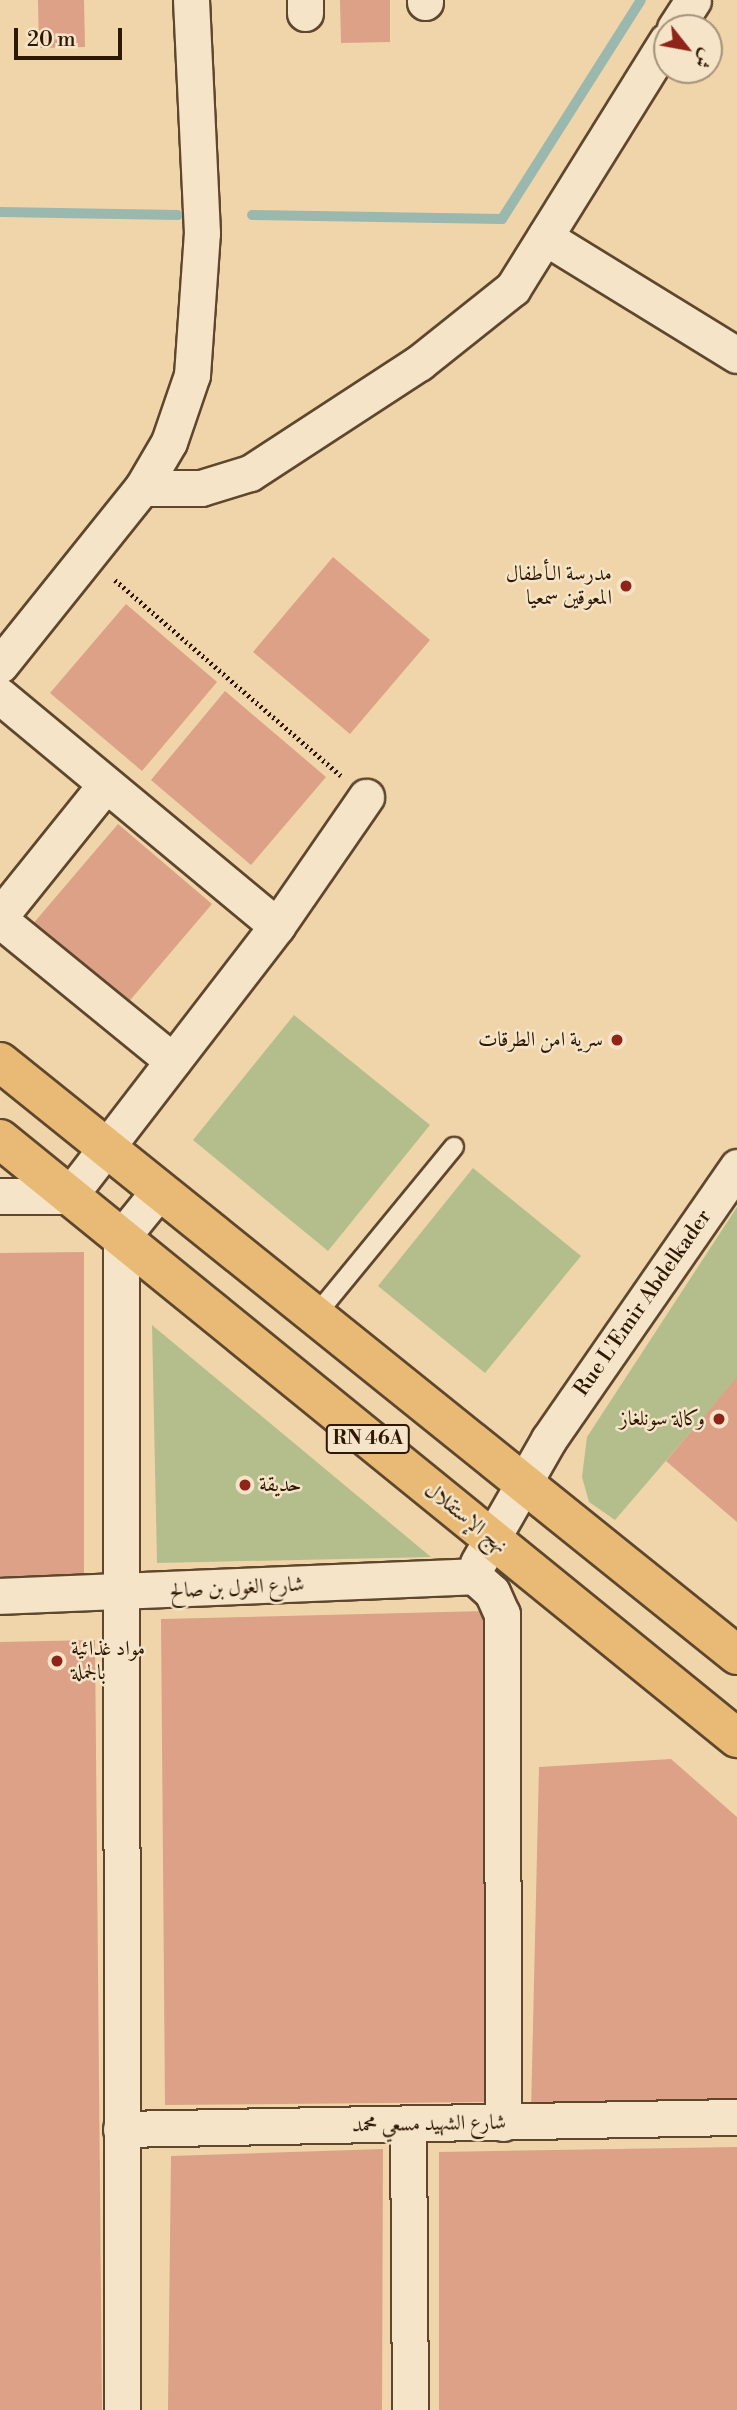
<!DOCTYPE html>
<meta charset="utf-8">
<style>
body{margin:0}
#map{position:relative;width:737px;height:2410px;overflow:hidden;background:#f0d5aa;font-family:"Libre Bodoni",Amiri,serif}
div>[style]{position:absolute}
.green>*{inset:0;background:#b4be8d}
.stream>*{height:10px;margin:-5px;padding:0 5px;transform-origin:5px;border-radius:5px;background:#9bb8ae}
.building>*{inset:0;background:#dca187}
.path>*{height:4.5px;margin-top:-2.25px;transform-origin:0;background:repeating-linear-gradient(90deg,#2e1803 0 2px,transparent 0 5.5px)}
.roads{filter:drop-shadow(2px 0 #5e472d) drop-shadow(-2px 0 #5e472d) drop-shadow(0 2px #5e472d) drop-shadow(0 -2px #5e472d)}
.service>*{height:18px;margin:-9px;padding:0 9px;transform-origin:9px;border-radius:9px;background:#f5e4c8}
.minor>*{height:35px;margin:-17.5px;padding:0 17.5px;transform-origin:17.5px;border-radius:17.5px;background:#f5e4c8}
.primary>*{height:38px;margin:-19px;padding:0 19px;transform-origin:19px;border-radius:19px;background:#e8ba75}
.dots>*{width:19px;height:19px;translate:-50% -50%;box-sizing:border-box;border:4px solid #f5e4c8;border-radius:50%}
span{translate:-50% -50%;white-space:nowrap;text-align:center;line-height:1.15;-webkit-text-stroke:5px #f5e4c8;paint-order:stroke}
.shield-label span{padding:2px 5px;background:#f5e4c8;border:2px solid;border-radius:5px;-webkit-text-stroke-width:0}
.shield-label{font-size:19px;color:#2e1803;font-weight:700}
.poi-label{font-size:21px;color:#2e1803}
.right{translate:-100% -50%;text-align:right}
.left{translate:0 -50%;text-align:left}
.street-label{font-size:21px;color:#2e1803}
.north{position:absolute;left:653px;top:14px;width:70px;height:70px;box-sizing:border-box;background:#f5e4c8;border:2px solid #a59279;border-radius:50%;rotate:121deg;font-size:19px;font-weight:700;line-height:28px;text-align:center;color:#2e1803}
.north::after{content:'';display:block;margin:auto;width:24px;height:32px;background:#8f2418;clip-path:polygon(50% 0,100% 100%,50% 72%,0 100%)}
.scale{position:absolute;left:14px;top:28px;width:108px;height:32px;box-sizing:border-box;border:4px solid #2e1803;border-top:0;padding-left:9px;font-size:21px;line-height:24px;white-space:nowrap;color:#2e1803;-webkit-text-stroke:5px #f5e4c8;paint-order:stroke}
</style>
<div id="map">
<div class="green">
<i style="clip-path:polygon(294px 1015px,430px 1125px,328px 1251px,193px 1140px)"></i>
<i style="clip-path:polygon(473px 1168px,581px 1256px,485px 1373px,378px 1286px)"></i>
<i style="clip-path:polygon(737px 1207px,737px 1378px,615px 1520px,589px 1502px,582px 1477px,587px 1437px)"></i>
<i style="clip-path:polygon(152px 1325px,431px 1557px,157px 1563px)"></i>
</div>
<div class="stream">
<i style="left:0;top:212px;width:178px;rotate:1deg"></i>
<i style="left:252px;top:215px;width:250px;rotate:0.9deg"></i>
<i style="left:502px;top:219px;width:259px;rotate:-57.6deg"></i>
</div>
<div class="building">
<i style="clip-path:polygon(38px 0,84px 0,85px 47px,39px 48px)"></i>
<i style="clip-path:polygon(340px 0,390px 0,390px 42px,341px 43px)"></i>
<i style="clip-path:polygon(333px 557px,430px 640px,350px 734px,253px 652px)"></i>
<i style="clip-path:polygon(126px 604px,217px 682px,142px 771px,50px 693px)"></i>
<i style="clip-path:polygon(225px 691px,326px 777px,251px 865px,151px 780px)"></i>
<i style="clip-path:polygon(118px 824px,212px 904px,126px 1005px,32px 925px)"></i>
<i style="clip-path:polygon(84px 1252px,84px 1586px,0 1587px,0 1253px)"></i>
<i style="clip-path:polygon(737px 1377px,737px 1522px,666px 1461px)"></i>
<i style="clip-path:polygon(485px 1611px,487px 2102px,165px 2105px,161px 1619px)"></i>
<i style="clip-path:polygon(95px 1640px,102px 2410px,0 2410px,0 1642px)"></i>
<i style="clip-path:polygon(671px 1759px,737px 1817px,737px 2107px,531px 2112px,539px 1767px)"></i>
<i style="clip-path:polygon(737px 2147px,737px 2410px,439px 2410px,439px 2152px)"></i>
<i style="clip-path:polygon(383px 2149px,382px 2410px,168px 2410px,171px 2156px)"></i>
</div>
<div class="path">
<i style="left:115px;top:580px;width:299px;rotate:40.9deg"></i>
</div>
<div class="roads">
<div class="service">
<i style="left:315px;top:1316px;width:219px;rotate:-50.6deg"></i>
</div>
<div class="minor">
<i style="left:305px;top:0;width:13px;rotate:90deg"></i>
<i style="left:425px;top:0;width:2px;rotate:90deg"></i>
<i style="left:675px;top:28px;width:33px;rotate:-57deg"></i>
<i style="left:545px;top:237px;width:225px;rotate:31.6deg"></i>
<i style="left:142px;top:488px;width:59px"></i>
<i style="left:201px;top:488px;width:51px;rotate:-17deg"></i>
<i style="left:250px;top:473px;width:202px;rotate:-33.1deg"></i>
<i style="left:419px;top:363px;width:120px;rotate:-38.6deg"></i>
<i style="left:513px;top:288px;width:291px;rotate:-58.1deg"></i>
<i style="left:0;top:665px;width:227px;rotate:-51.3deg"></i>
<i style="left:142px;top:488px;width:53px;rotate:-59.6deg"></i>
<i style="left:169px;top:442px;width:71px;rotate:-71.1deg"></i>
<i style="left:192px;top:375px;width:142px;rotate:-86deg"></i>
<i style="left:202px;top:233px;width:233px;rotate:-92.7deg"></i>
<i style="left:0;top:696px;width:360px;rotate:39.7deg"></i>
<i style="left:0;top:916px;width:169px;rotate:-51.2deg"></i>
<i style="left:0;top:920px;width:223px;rotate:39.2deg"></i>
<i style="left:0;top:1196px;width:69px"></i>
<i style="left:69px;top:1196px;width:341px;rotate:-52.4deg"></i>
<i style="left:277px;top:926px;width:157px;rotate:-55.4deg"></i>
<i style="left:478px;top:1563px;width:143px;rotate:-60.2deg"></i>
<i style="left:549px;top:1439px;width:331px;rotate:-55.3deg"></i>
<i style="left:474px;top:1576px;width:24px;rotate:42deg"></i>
<i style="left:492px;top:1592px;width:24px;rotate:66deg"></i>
<i style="left:502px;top:1614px;width:509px;rotate:89.89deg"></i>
<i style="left:0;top:1596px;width:474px;rotate:-2.4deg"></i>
<i style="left:408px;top:2125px;width:285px;rotate:89.6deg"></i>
<i style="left:121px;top:2129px;width:616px;rotate:-1.12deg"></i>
<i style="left:122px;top:2410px;width:1172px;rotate:-90.05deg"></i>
<i style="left:121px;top:1238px;width:60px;rotate:-51deg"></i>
</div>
<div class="primary">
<i style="left:0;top:1062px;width:946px;rotate:38.82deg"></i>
<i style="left:0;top:1139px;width:950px;rotate:39.1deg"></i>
</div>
</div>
<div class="dots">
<i style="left:626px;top:586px;background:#8f2418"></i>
<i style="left:617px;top:1040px;background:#8f2418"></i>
<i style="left:719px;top:1419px;background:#8f2418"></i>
<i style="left:245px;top:1485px;background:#8f2418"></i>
<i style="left:57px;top:1661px;background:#8f2418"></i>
</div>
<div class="shield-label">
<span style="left:368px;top:1439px">RN 46A</span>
</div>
<div class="poi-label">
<span class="right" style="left:612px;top:586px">مدرسة الـأطفال<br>المعوقين سمعيا</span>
<span class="right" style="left:603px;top:1040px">سرية امن الطرقات</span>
<span class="right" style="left:705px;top:1419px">وكالة سونلغاز</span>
<span class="left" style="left:259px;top:1485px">حديقة</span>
<span class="left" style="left:71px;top:1661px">مواد غذائية<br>بالجملة</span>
</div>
<div class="street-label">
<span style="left:643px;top:1303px;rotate:-55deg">Rue L'Emir Abdelkader</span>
<span style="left:466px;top:1518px;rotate:39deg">نهج الإستقلال</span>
<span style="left:237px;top:1588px;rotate:-3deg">شارع الغول بن صالح</span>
<span style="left:429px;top:2124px;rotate:-1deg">شارع الشهيد مسعي محمد</span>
</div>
<div class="north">ش</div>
<div class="scale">20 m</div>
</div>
